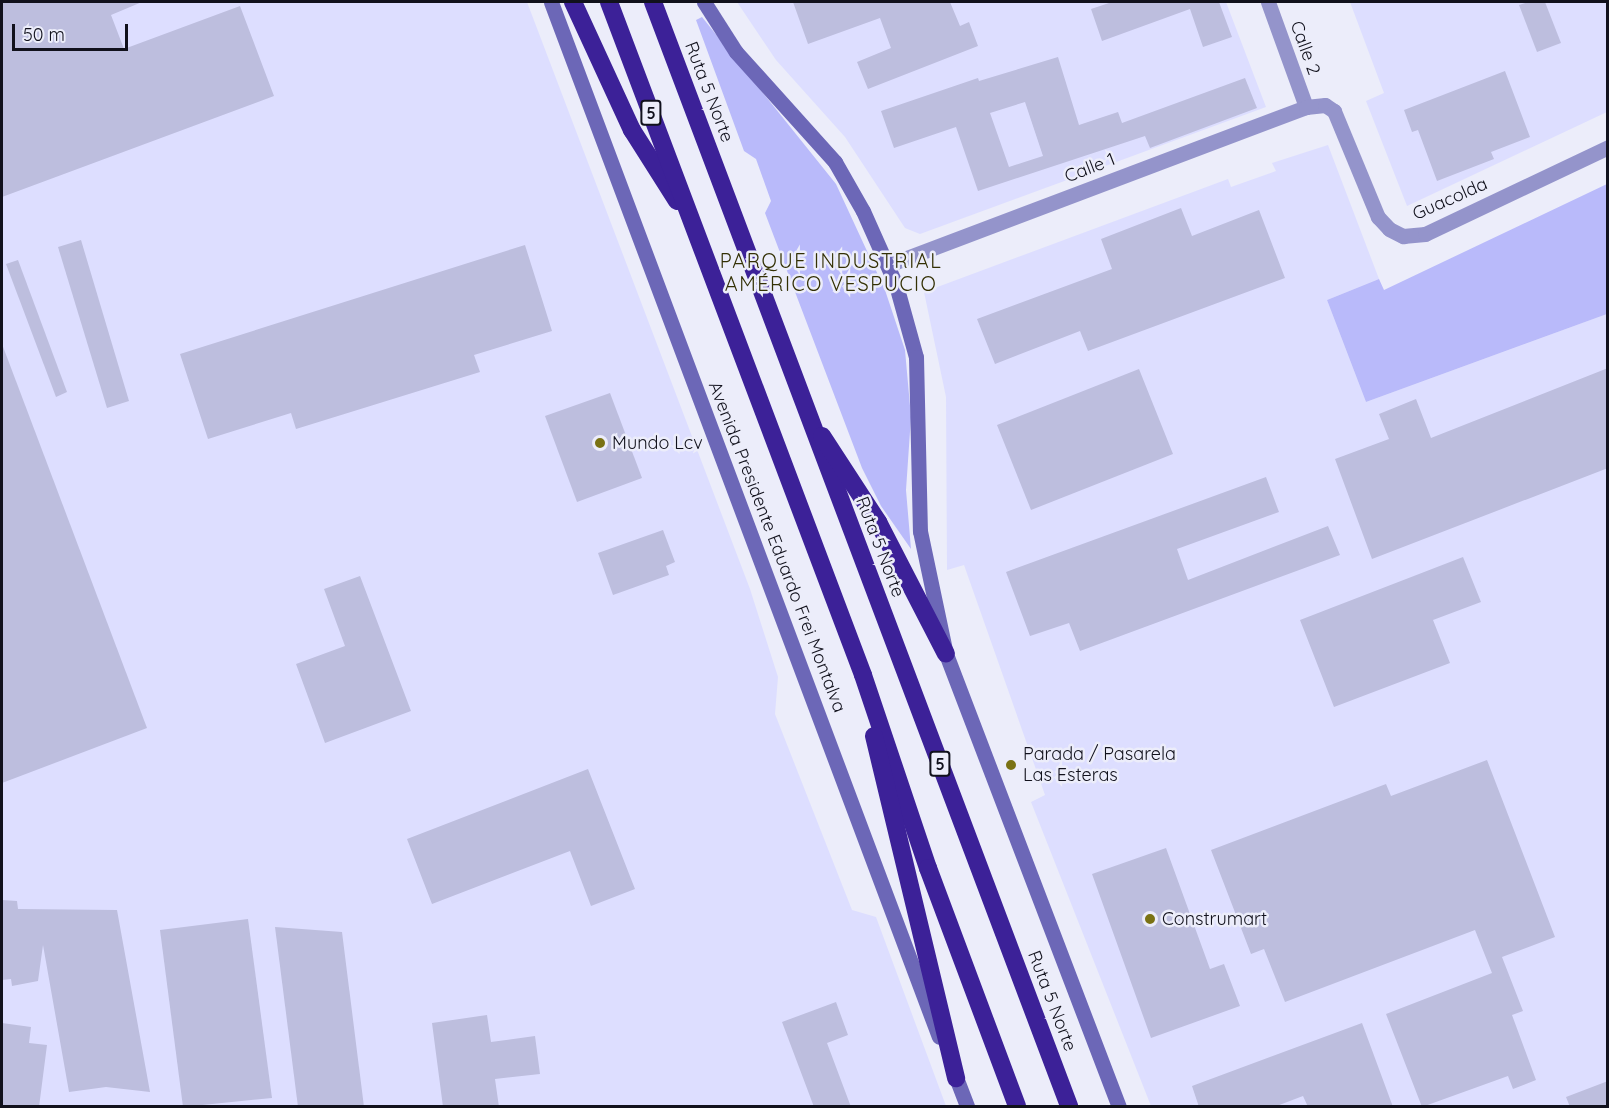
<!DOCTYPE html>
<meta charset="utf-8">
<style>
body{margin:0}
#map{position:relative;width:1609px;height:1108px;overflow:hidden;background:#ecedfa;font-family:Quicksand,sans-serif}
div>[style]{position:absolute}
.built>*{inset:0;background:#dddeff}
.green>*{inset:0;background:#b9bafa}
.building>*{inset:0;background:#bdbede}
.street>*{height:15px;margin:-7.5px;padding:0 7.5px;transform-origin:7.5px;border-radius:7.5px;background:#9494cb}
.secondary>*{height:15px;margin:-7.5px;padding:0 7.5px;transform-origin:7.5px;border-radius:7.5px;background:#6c67b7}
.highway>*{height:18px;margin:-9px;padding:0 9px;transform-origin:9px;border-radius:9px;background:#3c2198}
.dots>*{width:16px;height:16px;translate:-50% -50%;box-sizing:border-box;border:3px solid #ecedfa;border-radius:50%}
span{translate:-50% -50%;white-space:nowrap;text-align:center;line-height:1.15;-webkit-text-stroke:5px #ecedfa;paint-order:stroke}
.shield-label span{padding:2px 4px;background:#ecedfa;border:2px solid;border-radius:4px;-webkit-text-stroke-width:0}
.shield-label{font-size:16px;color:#11111c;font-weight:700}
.street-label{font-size:18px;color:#11111c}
.poi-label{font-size:18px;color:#11111c}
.left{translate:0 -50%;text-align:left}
.neighbourhood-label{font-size:20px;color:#333004;letter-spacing:1.5px}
.frame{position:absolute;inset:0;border:3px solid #11111c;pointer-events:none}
.scale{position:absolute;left:12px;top:24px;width:116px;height:27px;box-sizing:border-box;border:3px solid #11111c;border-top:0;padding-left:8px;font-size:18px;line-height:21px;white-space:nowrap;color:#11111c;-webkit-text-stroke:4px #ecedfa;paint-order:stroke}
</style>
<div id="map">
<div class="built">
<i style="clip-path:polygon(2px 2px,527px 2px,750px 589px,778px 677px,775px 714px,852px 910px,876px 917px,946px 1106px,2px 1106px)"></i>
<i style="clip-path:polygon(737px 2px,1226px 2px,1266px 107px,920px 234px,905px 228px,845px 137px,776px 60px)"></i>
<i style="clip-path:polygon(1350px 2px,1607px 2px,1607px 112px,1407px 206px,1366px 101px,1384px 93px)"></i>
<i style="clip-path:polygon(1328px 145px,1379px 279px,1327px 300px,1366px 402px,1607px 314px,1607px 1106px,1151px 1106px,1031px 802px,1045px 795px,964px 565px,947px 570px,946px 397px,924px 292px,1228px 179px,1231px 187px,1276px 171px,1272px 163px)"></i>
</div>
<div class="green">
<i style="clip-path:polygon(702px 17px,836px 184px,885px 290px,905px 350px,911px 417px,906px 490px,911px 549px,881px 506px,862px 468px,765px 213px,771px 201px,756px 159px,744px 151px,696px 20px)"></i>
<i style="clip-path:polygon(1607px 184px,1607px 314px,1366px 402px,1327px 300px,1379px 279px,1384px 290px)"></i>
</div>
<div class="building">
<i style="clip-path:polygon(2px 2px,142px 2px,111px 15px,124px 49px,240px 6px,274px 96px,2px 197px)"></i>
<i style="clip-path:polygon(793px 2px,950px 2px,960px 26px,969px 22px,978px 46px,868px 89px,857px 62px,891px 48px,880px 18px,808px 44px)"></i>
<i style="clip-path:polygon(1112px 2px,1219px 2px,1232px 37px,1203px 47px,1190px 9px,1102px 41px,1091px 9px)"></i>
<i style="clip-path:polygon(1528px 2px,1545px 2px,1561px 43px,1537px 52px,1519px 5px)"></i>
<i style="clip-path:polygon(evenodd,1058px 57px,1079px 125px,1118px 112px,1122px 123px,1245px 78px,1257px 108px,1150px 148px,1145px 136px,978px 191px,956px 127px,894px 148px,881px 111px,978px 78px,979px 81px,1058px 57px,1025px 102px,1043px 156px,1009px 167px,990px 113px,1025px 102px)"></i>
<i style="clip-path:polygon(1505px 71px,1530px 137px,1491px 152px,1494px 159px,1437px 181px,1418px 130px,1412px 132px,1404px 110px)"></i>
<i style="clip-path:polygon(1181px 208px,1192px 236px,1259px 210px,1285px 278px,1088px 351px,1080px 331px,995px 364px,977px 319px,1112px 269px,1101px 239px)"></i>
<i style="clip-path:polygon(81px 240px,129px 401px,107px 408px,58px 247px)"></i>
<i style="clip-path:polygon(525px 245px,552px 331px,474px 355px,480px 372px,296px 429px,291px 413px,208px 439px,180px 354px)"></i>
<i style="clip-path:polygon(18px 260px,67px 392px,56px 397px,6px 264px)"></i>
<i style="clip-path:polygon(2px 344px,147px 728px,2px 783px)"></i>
<i style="clip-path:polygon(1608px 368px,1608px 468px,1372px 559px,1335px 459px,1389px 439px,1379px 414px,1416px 399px,1431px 438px)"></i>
<i style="clip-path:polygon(1139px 369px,1173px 454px,1031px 510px,997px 425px)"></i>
<i style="clip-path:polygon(610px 393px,642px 478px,577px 502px,545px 416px)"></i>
<i style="clip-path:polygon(1266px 477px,1279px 512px,1177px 549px,1188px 580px,1328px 526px,1340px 555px,1080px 651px,1069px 623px,1030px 636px,1006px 572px)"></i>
<i style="clip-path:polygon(663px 530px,675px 562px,666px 566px,669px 575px,613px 595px,598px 553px)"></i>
<i style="clip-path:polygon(1463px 557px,1481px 602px,1433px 620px,1450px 663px,1334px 707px,1300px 620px)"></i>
<i style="clip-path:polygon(360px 576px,411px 711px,325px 743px,296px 664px,345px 646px,324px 589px)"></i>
<i style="clip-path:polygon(1487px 760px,1555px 937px,1502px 957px,1523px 1011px,1512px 1015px,1536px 1080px,1513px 1089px,1508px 1076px,1422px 1107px,1386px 1014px,1492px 973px,1475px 930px,1285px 1002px,1264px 949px,1251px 954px,1211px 850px,1386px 784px,1391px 796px)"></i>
<i style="clip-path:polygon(588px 769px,635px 889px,591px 906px,570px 851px,432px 904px,407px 839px)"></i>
<i style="clip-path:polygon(1166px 848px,1210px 969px,1224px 964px,1240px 1006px,1151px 1038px,1092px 874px)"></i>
<i style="clip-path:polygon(2px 900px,17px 901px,18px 909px,117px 910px,150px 1092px,106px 1087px,69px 1092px,43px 945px,38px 981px,12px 986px,11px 979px,2px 980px)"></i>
<i style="clip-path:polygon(248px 919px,272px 1098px,183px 1107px,160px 930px)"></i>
<i style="clip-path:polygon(275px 927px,342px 932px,364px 1107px,298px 1107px)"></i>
<i style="clip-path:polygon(836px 1002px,848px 1035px,827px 1043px,851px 1107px,814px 1107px,782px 1022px)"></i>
<i style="clip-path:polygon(487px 1015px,491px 1042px,535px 1036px,540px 1074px,495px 1079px,499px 1107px,443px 1107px,432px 1023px)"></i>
<i style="clip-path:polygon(2px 1023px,31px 1027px,29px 1043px,47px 1045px,39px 1107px,2px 1107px)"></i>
<i style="clip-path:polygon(1362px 1023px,1393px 1107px,1308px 1107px,1303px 1096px,1274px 1107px,1199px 1107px,1192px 1086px)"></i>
<i style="clip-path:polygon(1608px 1081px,1608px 1107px,1570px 1107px,1566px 1097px)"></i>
</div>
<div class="street">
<i style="left:1268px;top:2px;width:112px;rotate:70.1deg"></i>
<i style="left:888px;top:265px;width:447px;rotate:-20.7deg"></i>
<i style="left:1306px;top:107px;width:19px;rotate:-6deg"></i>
<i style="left:1325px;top:105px;width:11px;rotate:34deg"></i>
<i style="left:1334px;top:111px;width:115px;rotate:67.5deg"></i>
<i style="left:1378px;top:217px;width:16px;rotate:47deg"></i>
<i style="left:1389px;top:229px;width:16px;rotate:27deg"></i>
<i style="left:1403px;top:236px;width:22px;rotate:-5deg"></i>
<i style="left:1425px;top:234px;width:203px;rotate:-25.4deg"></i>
</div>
<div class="secondary">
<i style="left:551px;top:2px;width:1105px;rotate:69.45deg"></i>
<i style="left:704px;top:2px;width:59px;rotate:57.4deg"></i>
<i style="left:736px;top:52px;width:148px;rotate:48deg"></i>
<i style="left:835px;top:162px;width:56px;rotate:60.3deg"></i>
<i style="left:863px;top:211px;width:81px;rotate:66deg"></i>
<i style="left:896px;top:285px;width:75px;rotate:74.5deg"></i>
<i style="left:916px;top:357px;width:174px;rotate:88.7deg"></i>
<i style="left:920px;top:531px;width:126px;rotate:78.1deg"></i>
<i style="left:946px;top:654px;width:484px;rotate:69.1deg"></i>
<i style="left:952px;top:1067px;width:42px;rotate:69deg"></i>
</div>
<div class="highway">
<i style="left:573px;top:2px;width:141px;rotate:65.3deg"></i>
<i style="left:632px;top:130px;width:84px;rotate:57.6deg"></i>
<i style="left:609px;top:2px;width:719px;rotate:69.32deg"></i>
<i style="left:863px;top:675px;width:204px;rotate:71.4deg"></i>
<i style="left:928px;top:868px;width:254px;rotate:69.5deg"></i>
<i style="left:653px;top:2px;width:1180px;rotate:69.35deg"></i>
<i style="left:822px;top:436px;width:103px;rotate:56.9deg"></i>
<i style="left:878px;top:522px;width:148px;rotate:62.7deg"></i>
<i style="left:874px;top:736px;width:352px;rotate:76.5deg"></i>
</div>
<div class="dots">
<i style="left:600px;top:443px;background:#7a7214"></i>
<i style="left:1011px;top:765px;background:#7a7214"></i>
<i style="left:1150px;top:919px;background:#7a7214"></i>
</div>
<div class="shield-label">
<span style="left:651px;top:113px">5</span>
<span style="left:940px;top:764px">5</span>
</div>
<div class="street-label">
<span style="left:1305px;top:48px;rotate:70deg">Calle 2</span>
<span style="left:709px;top:92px;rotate:69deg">Ruta 5 Norte</span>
<span style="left:1090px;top:168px;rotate:-21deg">Calle 1</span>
<span style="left:1450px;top:199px;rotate:-24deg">Guacolda</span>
<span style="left:777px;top:547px;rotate:69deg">Avenida Presidente Eduardo Frei Montalva</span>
<span style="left:880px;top:547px;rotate:69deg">Ruta 5 Norte</span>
<span style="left:1052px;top:1001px;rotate:69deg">Ruta 5 Norte</span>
</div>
<div class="poi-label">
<span class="left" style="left:612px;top:443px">Mundo Lcv</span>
<span class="left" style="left:1023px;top:765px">Parada / Pasarela<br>Las Esteras</span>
<span class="left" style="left:1162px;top:919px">Construmart</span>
</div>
<div class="neighbourhood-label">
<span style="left:831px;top:272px">PARQUE INDUSTRIAL<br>AMÉRICO VESPUCIO</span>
</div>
<div class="frame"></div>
<div class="scale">50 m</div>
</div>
